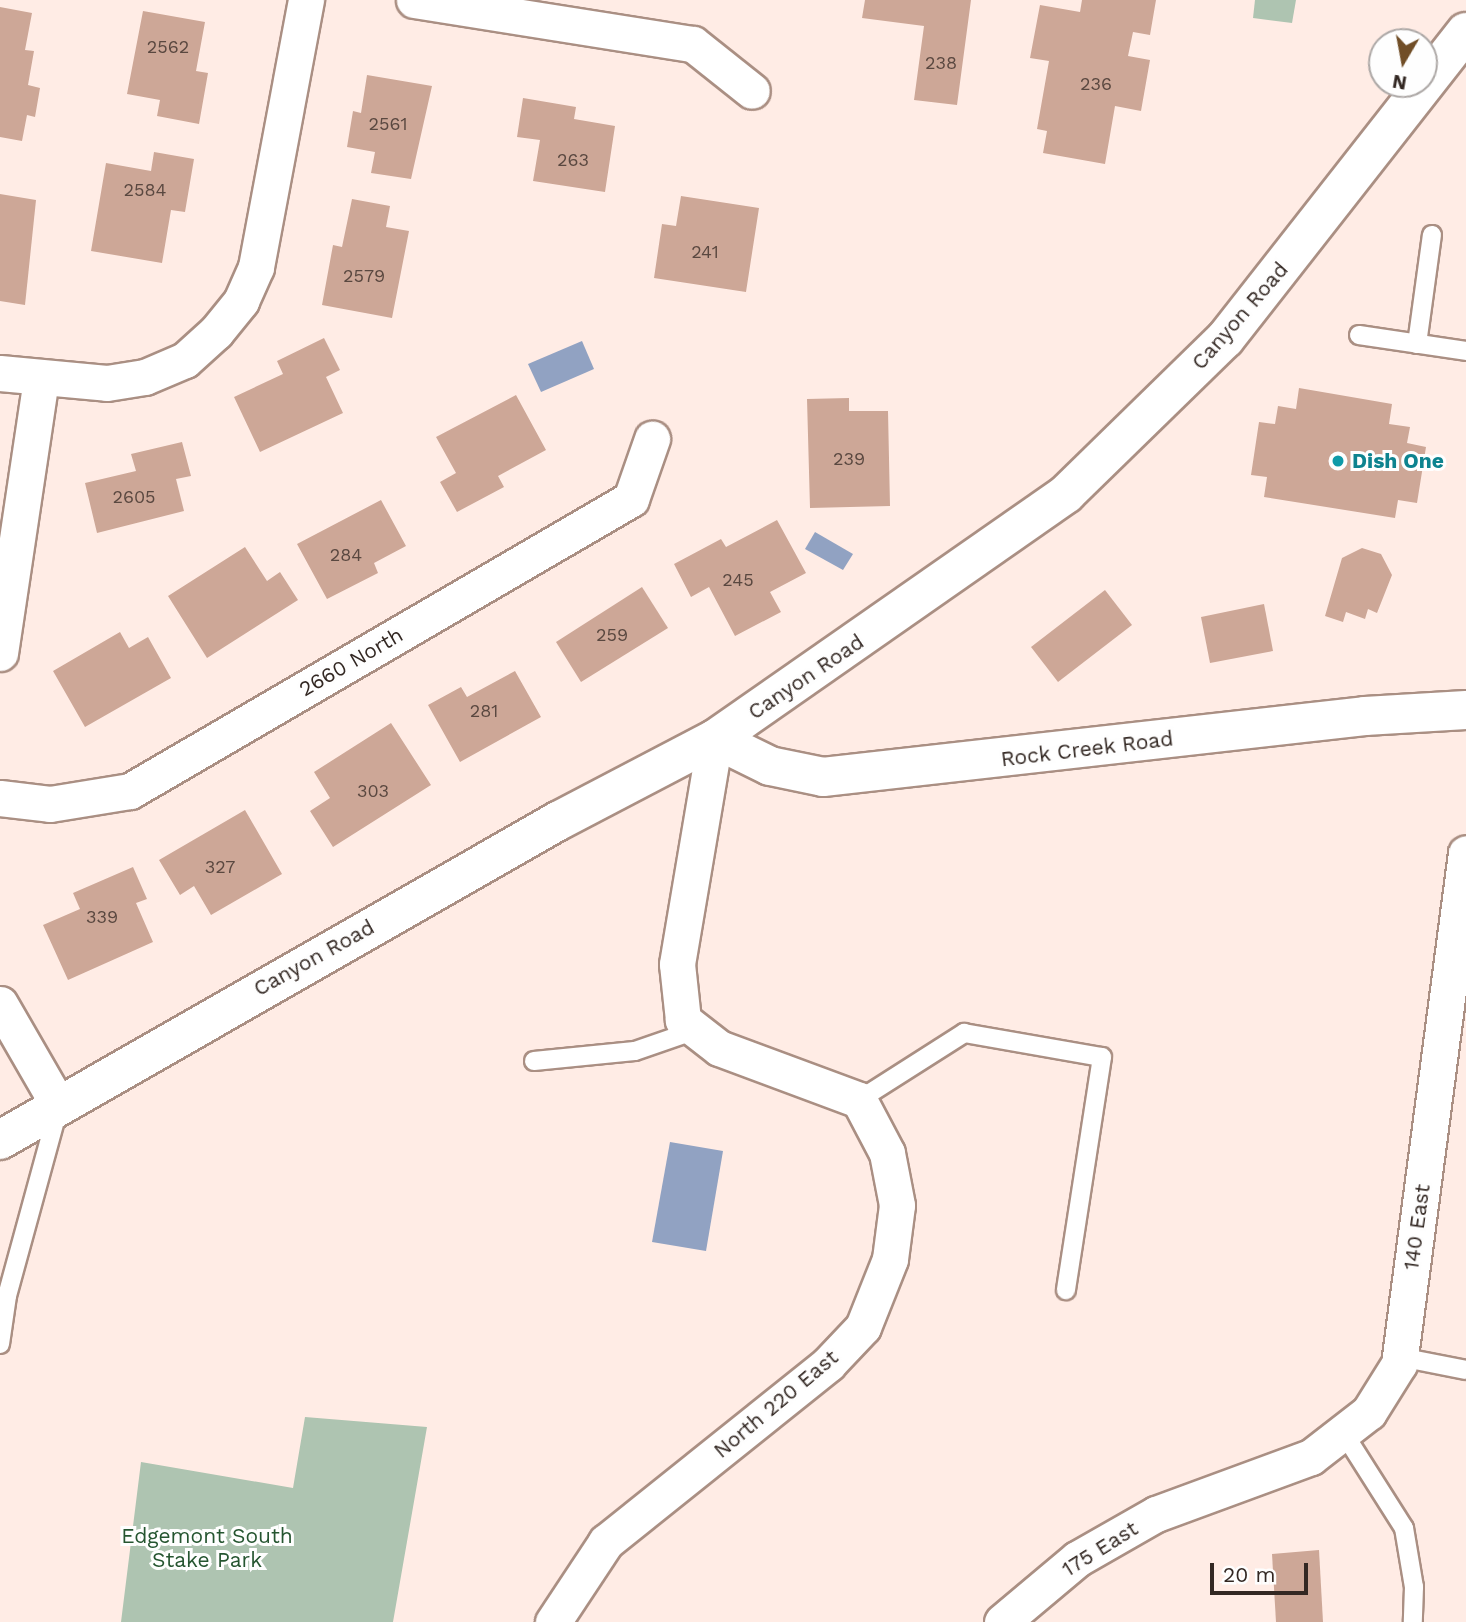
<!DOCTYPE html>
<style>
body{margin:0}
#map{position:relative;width:1466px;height:1622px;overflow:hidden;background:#ffece5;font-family:"Work Sans",sans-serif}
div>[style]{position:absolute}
.green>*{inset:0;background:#aec4b1}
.water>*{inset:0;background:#91a2c2}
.building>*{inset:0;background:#cda797}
.roads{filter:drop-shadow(2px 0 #aa8f83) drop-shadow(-2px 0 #aa8f83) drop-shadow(0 2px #aa8f83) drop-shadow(0 -2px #aa8f83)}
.lane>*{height:18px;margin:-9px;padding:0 9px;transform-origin:9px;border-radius:9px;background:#fff}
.street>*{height:35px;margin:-17.5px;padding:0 17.5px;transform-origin:17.5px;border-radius:17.5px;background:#fff}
.secondary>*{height:38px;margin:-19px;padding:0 19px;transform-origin:19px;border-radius:19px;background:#fff}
.dots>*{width:19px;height:19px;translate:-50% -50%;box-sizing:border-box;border:4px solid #fefefe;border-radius:50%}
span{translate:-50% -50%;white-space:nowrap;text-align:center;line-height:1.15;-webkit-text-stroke:6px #fefefe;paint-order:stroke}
.number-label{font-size:18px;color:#5a4840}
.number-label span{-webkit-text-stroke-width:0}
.street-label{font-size:21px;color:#332823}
.culture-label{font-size:21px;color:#0d838f;font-weight:700}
.left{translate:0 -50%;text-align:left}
.park-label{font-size:21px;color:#255530}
.north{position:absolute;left:1368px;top:28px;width:70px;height:70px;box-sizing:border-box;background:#fefefe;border:2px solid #ada8a6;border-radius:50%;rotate:190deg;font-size:19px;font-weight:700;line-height:28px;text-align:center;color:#332823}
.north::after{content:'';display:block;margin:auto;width:24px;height:32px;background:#714e27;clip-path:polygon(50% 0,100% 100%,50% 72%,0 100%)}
.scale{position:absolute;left:1210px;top:1563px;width:98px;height:32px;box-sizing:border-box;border:4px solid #332823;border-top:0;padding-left:9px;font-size:21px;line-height:24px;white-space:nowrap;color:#332823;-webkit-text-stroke:5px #fefefe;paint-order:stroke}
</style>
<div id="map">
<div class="green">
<i style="clip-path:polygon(1255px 0,1296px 0,1292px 23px,1253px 18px)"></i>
<i style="clip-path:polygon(305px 1417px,427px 1427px,393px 1622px,121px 1622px,141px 1462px,293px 1488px)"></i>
</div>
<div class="water">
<i style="clip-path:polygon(582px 341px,594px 369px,541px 392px,528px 364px)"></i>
<i style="clip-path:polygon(815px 532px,853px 554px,843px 570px,805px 549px)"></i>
<i style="clip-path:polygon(670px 1142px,723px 1151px,706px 1251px,652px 1242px)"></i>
</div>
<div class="building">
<i style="clip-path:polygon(865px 0,971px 0,957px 105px,914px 100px,924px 26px,862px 18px)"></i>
<i style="clip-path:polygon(1082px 0,1156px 0,1150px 35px,1133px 32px,1128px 56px,1150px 60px,1141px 111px,1115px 106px,1105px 164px,1043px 153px,1047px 131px,1037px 129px,1049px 61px,1030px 58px,1040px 5px,1080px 12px)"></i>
<i style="clip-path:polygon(0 7px,32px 13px,25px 50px,34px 51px,28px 85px,40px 88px,35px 117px,27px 115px,22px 141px,0 137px)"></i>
<i style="clip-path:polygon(143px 11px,205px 22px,196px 71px,208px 73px,199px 124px,157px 116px,160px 100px,127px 94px)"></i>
<i style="clip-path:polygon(367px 75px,432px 86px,411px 179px,371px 173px,375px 152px,347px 147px,353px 111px,361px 113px)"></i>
<i style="clip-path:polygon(523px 98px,576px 107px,574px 119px,615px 126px,605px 192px,533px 181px,540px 140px,517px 137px)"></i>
<i style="clip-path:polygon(154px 152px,194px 159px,185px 212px,171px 210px,162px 263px,91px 251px,106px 163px,151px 171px)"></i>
<i style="clip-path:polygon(0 194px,36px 200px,25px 305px,0 301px)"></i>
<i style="clip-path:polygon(681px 196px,759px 208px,746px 292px,654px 278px,662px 224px,676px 226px)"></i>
<i style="clip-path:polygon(352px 199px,390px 206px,386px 227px,409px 231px,392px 318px,322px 305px,333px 245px,342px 247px)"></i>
<i style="clip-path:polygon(324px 338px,340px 370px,326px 377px,343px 413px,260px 452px,234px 397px,283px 374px,277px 361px)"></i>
<i style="clip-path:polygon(1299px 388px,1392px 404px,1389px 424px,1410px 427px,1407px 443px,1426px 447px,1417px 503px,1398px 500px,1395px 518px,1264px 497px,1267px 477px,1251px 475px,1259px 422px,1275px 424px,1278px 406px,1296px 409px)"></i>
<i style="clip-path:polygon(516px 395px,546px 450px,498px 476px,504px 487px,457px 512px,440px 482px,456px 473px,436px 437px)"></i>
<i style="clip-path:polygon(849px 398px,849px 411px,888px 411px,890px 506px,810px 508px,807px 399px)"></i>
<i style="clip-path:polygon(182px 442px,191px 476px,176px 479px,184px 511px,97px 533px,85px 483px,136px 471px,131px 454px)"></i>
<i style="clip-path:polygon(381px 500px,406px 546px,374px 563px,378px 573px,327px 599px,297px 544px)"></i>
<i style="clip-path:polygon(777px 520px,806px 573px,770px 592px,781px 612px,735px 636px,709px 587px,691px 597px,674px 564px,721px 539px,726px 547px)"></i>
<i style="clip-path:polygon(245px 547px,267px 581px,280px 572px,298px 600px,207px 658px,168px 596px)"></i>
<i style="clip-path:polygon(1362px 548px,1381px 554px,1392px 575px,1377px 613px,1368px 609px,1365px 619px,1346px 612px,1343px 622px,1325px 616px,1342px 558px)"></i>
<i style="clip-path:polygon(642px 587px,668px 628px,581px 682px,556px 642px)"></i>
<i style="clip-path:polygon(1105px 590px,1132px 625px,1058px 682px,1031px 647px)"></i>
<i style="clip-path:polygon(1264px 604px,1273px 651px,1210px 663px,1201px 617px)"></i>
<i style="clip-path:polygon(120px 632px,129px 648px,148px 637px,171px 678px,85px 727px,53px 671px)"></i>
<i style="clip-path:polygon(515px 671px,541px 717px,460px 762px,428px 705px,461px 687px,467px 697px)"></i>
<i style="clip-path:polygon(391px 723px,431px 785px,333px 847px,310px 811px,330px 798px,314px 772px)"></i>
<i style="clip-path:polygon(245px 810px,282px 874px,211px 915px,194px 886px,180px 895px,159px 860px)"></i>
<i style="clip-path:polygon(133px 867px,147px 899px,136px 903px,153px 942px,68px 980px,43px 925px,80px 909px,73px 893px)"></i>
<i style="clip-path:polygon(1319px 1550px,1323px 1622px,1276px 1622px,1272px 1554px)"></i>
</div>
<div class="roads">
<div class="lane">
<i style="left:1359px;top:335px;width:108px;rotate:8.5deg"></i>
<i style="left:1417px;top:344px;width:110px;rotate:-82.2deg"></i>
<i style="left:534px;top:1061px;width:101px;rotate:-5.7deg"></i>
<i style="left:635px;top:1051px;width:65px;rotate:-19deg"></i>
<i style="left:859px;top:1100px;width:125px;rotate:-32.5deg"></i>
<i style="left:964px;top:1033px;width:140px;rotate:9.9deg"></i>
<i style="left:1102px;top:1057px;width:236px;rotate:98.8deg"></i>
<i style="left:0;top:1344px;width:49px;rotate:-81.7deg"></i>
<i style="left:7px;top:1296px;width:194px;rotate:-74.7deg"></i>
<i style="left:1400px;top:1357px;width:67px;rotate:11.1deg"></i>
<i style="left:1343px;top:1432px;width:114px;rotate:57.6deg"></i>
<i style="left:1404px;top:1528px;width:60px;rotate:80.4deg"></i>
<i style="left:1414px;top:1587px;width:35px;rotate:92deg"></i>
</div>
<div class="street">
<i style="left:414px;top:0;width:282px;rotate:9deg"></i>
<i style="left:693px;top:44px;width:75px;rotate:38.5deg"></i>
<i style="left:0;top:373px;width:107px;rotate:5.3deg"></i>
<i style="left:107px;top:383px;width:38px;rotate:-9deg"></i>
<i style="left:145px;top:377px;width:43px;rotate:-23deg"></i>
<i style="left:185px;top:360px;width:42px;rotate:-42.1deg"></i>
<i style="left:216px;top:332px;width:40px;rotate:-51deg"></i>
<i style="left:241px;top:301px;width:37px;rotate:-66deg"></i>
<i style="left:256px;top:267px;width:272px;rotate:-79.4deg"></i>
<i style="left:0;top:653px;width:277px;rotate:-81.5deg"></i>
<i style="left:0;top:798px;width:50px;rotate:6.8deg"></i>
<i style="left:50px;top:804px;width:81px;rotate:-9.2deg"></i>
<i style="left:130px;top:791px;width:580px;rotate:-30.24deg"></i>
<i style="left:631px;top:499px;width:64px;rotate:-70.7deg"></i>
<i style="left:0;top:1004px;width:118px;rotate:60deg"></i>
<i style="left:553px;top:1622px;width:96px;rotate:-56.5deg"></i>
<i style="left:606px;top:1542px;width:285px;rotate:-38.7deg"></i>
<i style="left:828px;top:1364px;width:51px;rotate:-46.6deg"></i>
<i style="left:863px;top:1327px;width:73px;rotate:-68.3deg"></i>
<i style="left:890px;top:1259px;width:54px;rotate:-82.6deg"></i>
<i style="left:897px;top:1205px;width:53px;rotate:-100.9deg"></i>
<i style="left:887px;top:1153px;width:60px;rotate:-117.8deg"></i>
<i style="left:859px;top:1100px;width:149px;rotate:-159.6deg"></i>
<i style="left:719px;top:1048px;width:46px;rotate:-142.1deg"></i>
<i style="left:683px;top:1020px;width:56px;rotate:-96.1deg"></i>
<i style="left:677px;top:964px;width:228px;rotate:-80.4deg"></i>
<i style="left:1002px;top:1622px;width:98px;rotate:-40deg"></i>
<i style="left:1077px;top:1559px;width:91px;rotate:-29.7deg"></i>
<i style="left:1156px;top:1514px;width:165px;rotate:-20.2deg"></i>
<i style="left:1311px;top:1457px;width:73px;rotate:-37.8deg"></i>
<i style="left:1369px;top:1412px;width:57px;rotate:-58deg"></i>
<i style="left:1399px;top:1364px;width:515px;rotate:-82.53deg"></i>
</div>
<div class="secondary">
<i style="left:715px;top:739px;width:61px;rotate:26.1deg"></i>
<i style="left:770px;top:766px;width:54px;rotate:11.7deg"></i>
<i style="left:823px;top:777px;width:545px;rotate:-6.42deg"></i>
<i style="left:1365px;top:716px;width:101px;rotate:-3.4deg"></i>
<i style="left:0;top:1140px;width:643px;rotate:-29.76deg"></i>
<i style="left:558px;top:821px;width:177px;rotate:-27.6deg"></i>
<i style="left:715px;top:739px;width:428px;rotate:-34.9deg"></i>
<i style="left:1066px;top:494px;width:222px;rotate:-44.3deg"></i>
<i style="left:1225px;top:339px;width:390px;rotate:-51.9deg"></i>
</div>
</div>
<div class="dots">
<i style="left:1338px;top:461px;background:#0f9aa8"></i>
</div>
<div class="number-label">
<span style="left:168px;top:47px">2562</span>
<span style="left:941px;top:63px">238</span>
<span style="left:1096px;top:84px">236</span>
<span style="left:388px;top:124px">2561</span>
<span style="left:573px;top:160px">263</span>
<span style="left:145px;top:190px">2584</span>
<span style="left:705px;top:252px">241</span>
<span style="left:364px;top:276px">2579</span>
<span style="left:849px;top:459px">239</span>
<span style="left:134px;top:497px">2605</span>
<span style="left:346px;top:555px">284</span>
<span style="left:738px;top:580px">245</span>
<span style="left:612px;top:635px">259</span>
<span style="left:484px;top:711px">281</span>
<span style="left:373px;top:791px">303</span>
<span style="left:220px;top:867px">327</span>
<span style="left:102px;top:917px">339</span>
</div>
<div class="street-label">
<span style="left:1240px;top:316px;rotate:-49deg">Canyon Road</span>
<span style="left:351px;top:662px;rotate:-30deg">2660 North</span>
<span style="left:806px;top:677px;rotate:-34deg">Canyon Road</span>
<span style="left:1087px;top:749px;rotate:-7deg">Rock Creek Road</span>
<span style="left:314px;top:958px;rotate:-29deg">Canyon Road</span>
<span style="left:1417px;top:1227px;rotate:-82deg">140 East</span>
<span style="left:776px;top:1404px;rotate:-40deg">North 220 East</span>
<span style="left:1100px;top:1549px;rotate:-32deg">175 East</span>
</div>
<div class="culture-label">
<span class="left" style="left:1352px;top:461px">Dish One</span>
</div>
<div class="park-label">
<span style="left:207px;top:1548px">Edgemont South<br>Stake Park</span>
</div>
<div class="north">N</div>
<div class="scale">20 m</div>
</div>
